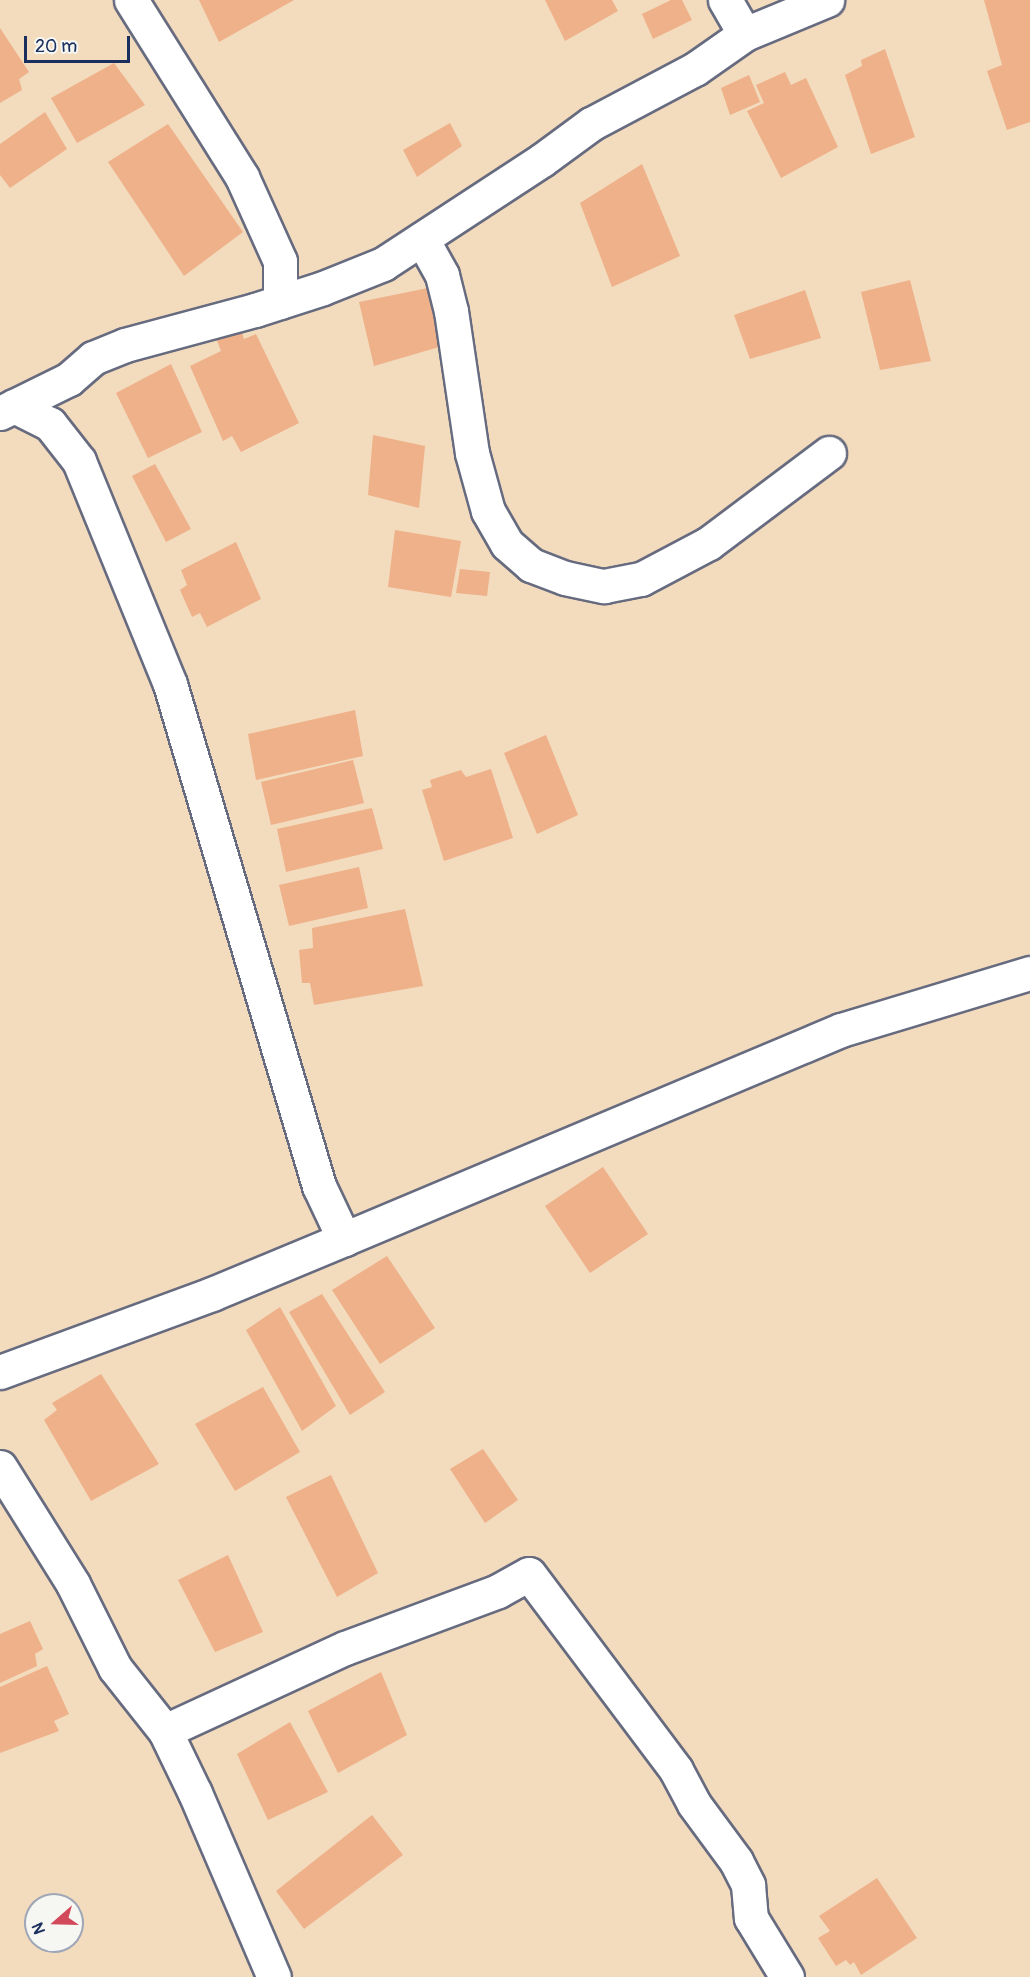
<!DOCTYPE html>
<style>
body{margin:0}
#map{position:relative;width:1030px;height:1977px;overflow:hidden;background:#f3dbbd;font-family:Pangolin,sans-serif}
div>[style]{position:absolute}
.building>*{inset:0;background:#eeb18a}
.roads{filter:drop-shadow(2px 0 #676b7f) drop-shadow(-2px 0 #676b7f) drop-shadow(0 2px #676b7f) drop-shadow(0 -2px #676b7f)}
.minor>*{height:33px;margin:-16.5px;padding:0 16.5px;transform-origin:16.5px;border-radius:16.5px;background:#fff}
span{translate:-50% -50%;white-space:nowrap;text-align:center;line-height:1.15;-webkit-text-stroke:4.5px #f6f6f2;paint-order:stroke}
.north{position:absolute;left:24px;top:1893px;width:60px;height:60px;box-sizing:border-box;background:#f6f6f2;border:2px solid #9ea6b7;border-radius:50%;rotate:250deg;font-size:16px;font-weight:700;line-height:24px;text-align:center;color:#1b2f5e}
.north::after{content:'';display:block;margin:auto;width:21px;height:27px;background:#d1495b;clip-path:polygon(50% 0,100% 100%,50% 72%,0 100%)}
.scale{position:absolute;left:24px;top:36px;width:106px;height:27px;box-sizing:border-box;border:3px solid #1b2f5e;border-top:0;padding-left:8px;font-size:18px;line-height:21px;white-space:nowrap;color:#1b2f5e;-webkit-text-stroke:4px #f6f6f2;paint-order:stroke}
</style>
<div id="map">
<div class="building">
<i style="clip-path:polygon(199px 0,294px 0,219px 42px)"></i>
<i style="clip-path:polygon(545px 0,612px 0,618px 11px,565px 41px)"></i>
<i style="clip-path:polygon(671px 0,682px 0,692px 20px,653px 39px,642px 14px)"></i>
<i style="clip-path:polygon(984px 0,1030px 0,1030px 122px,1007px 130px,987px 71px,1002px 65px)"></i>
<i style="clip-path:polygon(0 28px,29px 72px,19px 79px,22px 90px,0 103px)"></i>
<i style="clip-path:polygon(885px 49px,915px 137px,871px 154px,845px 75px,862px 66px,861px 60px)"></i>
<i style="clip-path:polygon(114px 63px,145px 105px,77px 143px,51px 98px)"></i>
<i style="clip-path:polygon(785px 72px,791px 85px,806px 78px,838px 147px,781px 178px,747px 111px,764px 103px,756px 85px)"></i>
<i style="clip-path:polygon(749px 75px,760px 102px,730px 115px,721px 88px)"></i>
<i style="clip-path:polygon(45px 112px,67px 149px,10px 188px,0 175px,0 144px)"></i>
<i style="clip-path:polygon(450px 123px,462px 146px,417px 177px,403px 150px)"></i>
<i style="clip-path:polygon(168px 124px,243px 232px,184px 276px,108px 162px)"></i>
<i style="clip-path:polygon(642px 164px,680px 256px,612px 287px,580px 203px)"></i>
<i style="clip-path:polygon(910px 280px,931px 361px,880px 370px,861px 292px)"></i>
<i style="clip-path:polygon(433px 287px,442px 322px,436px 327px,439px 347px,374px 366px,359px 302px)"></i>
<i style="clip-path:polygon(805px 290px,821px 338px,750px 359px,734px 315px)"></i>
<i style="clip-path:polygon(241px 329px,244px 339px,256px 334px,299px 423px,241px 452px,232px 436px,223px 441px,190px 366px,221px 351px,216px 338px)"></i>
<i style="clip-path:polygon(171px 364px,202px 432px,148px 458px,116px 393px)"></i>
<i style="clip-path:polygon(373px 435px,425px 446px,419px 508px,368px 495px)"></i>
<i style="clip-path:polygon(155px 464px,191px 529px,166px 542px,132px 476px)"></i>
<i style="clip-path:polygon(395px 530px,461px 541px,451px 597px,388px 587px)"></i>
<i style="clip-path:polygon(236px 542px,261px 599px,207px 627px,200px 613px,192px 617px,180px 590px,187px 585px,181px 570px)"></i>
<i style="clip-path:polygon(460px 569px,490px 572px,487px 596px,456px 593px)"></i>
<i style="clip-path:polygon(355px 710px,363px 756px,256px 780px,248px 734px)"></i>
<i style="clip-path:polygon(546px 735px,578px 815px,537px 834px,504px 753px)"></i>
<i style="clip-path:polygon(353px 760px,364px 803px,271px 825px,261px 782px)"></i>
<i style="clip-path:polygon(491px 769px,513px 838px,444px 861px,422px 790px,432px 787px,430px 780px,461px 770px,466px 777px)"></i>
<i style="clip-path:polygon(372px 808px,383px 849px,286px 872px,277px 829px)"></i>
<i style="clip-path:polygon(359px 867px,368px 908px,289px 926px,279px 885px)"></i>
<i style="clip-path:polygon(405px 909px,423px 986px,314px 1005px,310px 983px,302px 983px,299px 950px,313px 948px,312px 928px)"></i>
<i style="clip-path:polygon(603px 1167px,648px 1234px,590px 1273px,545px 1206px)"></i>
<i style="clip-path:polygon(387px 1256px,435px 1328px,380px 1364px,332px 1290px)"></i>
<i style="clip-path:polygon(322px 1294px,385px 1392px,350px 1415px,289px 1312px)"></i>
<i style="clip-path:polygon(280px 1307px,336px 1406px,302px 1431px,246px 1330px)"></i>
<i style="clip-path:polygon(101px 1374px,159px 1464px,91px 1501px,44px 1420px,57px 1410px,52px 1403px)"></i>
<i style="clip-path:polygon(263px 1387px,300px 1452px,235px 1491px,195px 1424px)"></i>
<i style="clip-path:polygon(483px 1449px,518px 1500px,485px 1523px,450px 1469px)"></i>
<i style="clip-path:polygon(331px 1475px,378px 1573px,337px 1597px,286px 1497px)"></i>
<i style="clip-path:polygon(228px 1555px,263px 1632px,215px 1652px,178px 1580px)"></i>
<i style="clip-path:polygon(30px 1621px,43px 1649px,35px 1654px,37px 1666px,0 1683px,0 1634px)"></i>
<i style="clip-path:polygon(47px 1666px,69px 1714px,54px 1721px,59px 1731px,0 1753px,0 1687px)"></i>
<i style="clip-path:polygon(381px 1672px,407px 1735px,338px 1773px,308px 1711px)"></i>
<i style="clip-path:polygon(290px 1722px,328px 1792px,268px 1820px,237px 1754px)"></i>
<i style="clip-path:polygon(372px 1815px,403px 1855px,304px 1929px,276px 1891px)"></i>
<i style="clip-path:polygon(877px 1878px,917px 1938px,861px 1975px,854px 1962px,850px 1965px,846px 1960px,836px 1966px,818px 1938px,830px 1931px,819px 1916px)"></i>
</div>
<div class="roads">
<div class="minor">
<i style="left:131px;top:0;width:209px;rotate:57.9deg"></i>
<i style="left:242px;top:177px;width:92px;rotate:65.7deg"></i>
<i style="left:280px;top:261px;width:41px;rotate:90deg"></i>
<i style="left:725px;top:0;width:39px;rotate:60deg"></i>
<i style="left:422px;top:239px;width:41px;rotate:60.9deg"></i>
<i style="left:442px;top:275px;width:37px;rotate:76deg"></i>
<i style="left:451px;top:311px;width:144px;rotate:81.6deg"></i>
<i style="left:472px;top:453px;width:60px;rotate:74.6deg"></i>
<i style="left:488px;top:511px;width:38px;rotate:60deg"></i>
<i style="left:507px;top:544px;width:32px;rotate:41deg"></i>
<i style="left:531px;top:565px;width:36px;rotate:21deg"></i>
<i style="left:565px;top:578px;width:40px;rotate:12deg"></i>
<i style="left:604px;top:586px;width:38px;rotate:-11deg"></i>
<i style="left:641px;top:579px;width:77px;rotate:-27.9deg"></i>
<i style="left:709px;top:543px;width:150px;rotate:-36.9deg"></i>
<i style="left:14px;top:406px;width:40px;rotate:26.6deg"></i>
<i style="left:50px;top:424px;width:47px;rotate:51.9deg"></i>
<i style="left:79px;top:461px;width:241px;rotate:67.8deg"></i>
<i style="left:170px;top:684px;width:524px;rotate:73.47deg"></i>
<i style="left:319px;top:1186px;width:59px;rotate:64.7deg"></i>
<i style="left:344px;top:1239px;width:539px;rotate:-22.81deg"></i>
<i style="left:841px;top:1030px;width:197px;rotate:-16.8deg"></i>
<i style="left:0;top:413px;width:77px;rotate:-26.2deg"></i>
<i style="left:69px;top:379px;width:32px;rotate:-41deg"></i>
<i style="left:93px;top:358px;width:35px;rotate:-22deg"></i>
<i style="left:125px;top:345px;width:135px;rotate:-15.1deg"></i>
<i style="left:255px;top:310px;width:71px;rotate:-17.9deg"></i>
<i style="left:323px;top:288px;width:65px;rotate:-21.8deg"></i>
<i style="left:383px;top:264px;width:190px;rotate:-33.2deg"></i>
<i style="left:542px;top:160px;width:61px;rotate:-36.3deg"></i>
<i style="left:591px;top:124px;width:118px;rotate:-27.9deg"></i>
<i style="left:695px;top:69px;width:61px;rotate:-35deg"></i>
<i style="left:745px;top:34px;width:89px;rotate:-22.5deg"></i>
<i style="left:0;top:1372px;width:226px;rotate:-20.2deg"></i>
<i style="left:212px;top:1294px;width:143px;rotate:-22.6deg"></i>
<i style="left:0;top:1467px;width:138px;rotate:58deg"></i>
<i style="left:73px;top:1584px;width:94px;rotate:63.4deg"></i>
<i style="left:115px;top:1668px;width:80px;rotate:51.6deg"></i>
<i style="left:165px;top:1731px;width:69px;rotate:64.2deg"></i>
<i style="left:195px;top:1793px;width:200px;rotate:66.8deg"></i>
<i style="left:165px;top:1731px;width:198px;rotate:-24.8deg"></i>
<i style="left:345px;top:1648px;width:163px;rotate:-20.4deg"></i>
<i style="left:498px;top:1591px;width:35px;rotate:-29deg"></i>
<i style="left:529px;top:1574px;width:245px;rotate:53.1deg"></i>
<i style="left:676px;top:1770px;width:38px;rotate:62deg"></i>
<i style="left:694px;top:1804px;width:71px;rotate:53.6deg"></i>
<i style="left:736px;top:1861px;width:27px;rotate:63deg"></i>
<i style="left:748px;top:1885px;width:33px;rotate:85deg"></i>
<i style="left:751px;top:1918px;width:69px;rotate:58.6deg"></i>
</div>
</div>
<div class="north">N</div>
<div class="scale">20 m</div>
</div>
